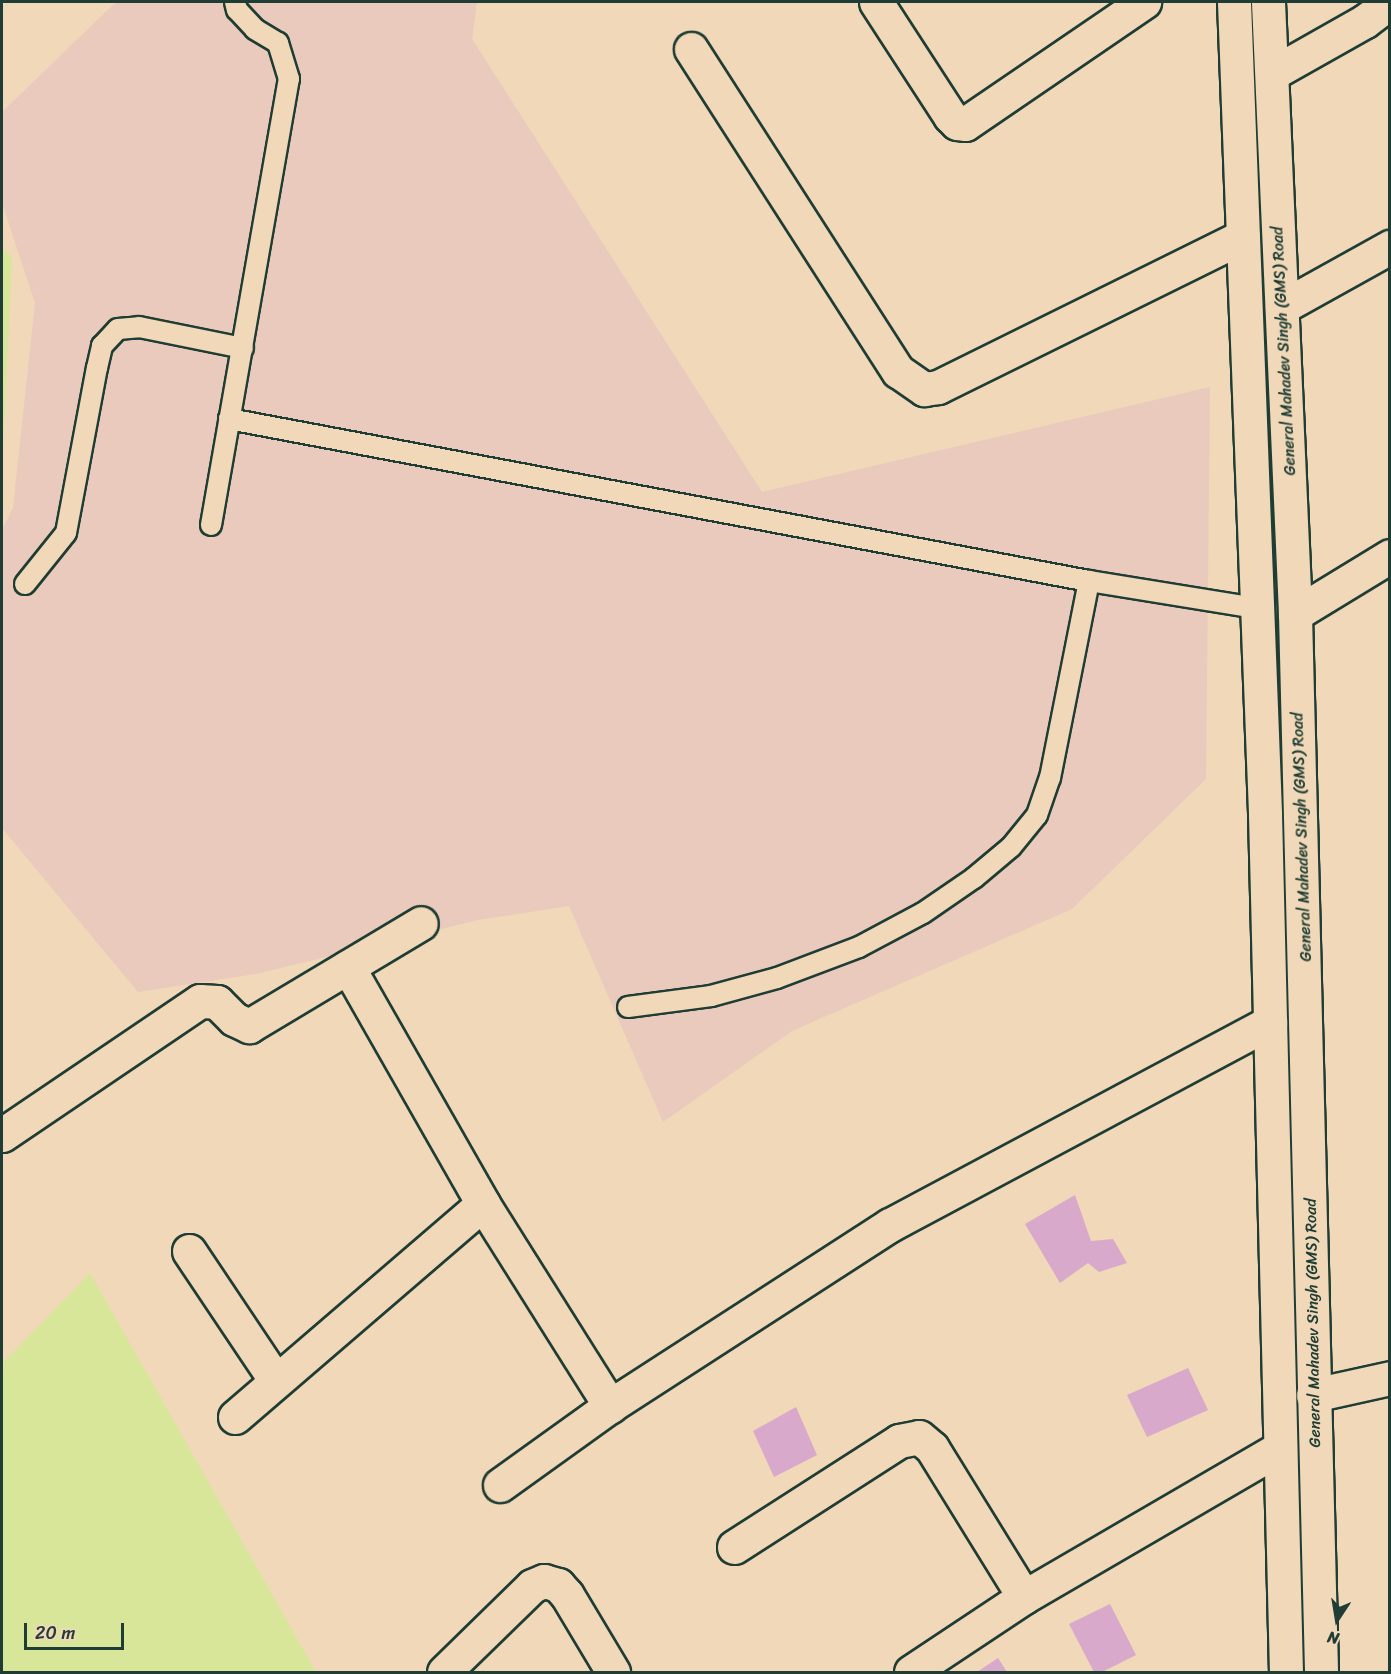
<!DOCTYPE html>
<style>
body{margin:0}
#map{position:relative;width:1391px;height:1674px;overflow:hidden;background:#f0d8b8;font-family:Sriracha,sans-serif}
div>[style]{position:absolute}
.built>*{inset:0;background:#e9cabd}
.green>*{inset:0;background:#d7e699}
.building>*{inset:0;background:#d8a9ca}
.roads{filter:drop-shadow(2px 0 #1f3d34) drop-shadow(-2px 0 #1f3d34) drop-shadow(0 2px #1f3d34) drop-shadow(0 -2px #1f3d34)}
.service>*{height:20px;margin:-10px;padding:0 10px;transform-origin:10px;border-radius:10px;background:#f0d8b8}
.minor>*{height:33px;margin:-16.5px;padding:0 16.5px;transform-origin:16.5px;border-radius:16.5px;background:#f0d8b8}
.tertiary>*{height:33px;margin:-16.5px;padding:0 16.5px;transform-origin:16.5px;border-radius:16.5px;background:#f0d8b8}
span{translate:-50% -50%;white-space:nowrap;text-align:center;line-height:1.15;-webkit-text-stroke:4.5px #f0d8b8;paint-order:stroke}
.street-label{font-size:16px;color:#1f3d34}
.frame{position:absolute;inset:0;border:3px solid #1f3d34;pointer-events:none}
.north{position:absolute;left:1307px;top:1590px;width:60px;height:60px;-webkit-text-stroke:4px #f0d8b8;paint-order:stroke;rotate:192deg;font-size:16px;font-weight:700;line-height:24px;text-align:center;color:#1f3d34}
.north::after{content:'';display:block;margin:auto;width:21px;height:27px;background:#1f3d34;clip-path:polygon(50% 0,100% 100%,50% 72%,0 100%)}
.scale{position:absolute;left:24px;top:1623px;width:100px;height:27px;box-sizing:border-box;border:3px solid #1f3d34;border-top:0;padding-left:8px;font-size:18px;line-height:21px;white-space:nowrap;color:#1f3d34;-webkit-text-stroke:4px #f0d8b8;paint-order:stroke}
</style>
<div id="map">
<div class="built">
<i style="clip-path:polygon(116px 2px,477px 2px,472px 39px,762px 492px,1210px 387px,1206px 779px,1072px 909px,792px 1031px,663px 1122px,569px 906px,478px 920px,256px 974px,138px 992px,2px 828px,2px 530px,13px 508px,35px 303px,2px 203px,2px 112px)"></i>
</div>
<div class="green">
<i style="clip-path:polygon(2px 249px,12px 257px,2px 470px)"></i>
<i style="clip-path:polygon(90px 1273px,316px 1672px,2px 1672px,2px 1364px)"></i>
</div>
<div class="building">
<i style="clip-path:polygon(1075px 1195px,1091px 1241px,1113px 1239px,1127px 1263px,1099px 1272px,1088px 1263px,1060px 1283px,1025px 1224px)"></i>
<i style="clip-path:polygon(1188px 1368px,1208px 1410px,1147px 1437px,1127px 1395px)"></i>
<i style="clip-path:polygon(796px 1407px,817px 1455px,774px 1477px,753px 1431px)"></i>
<i style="clip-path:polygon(1110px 1604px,1136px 1655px,1102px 1672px,1094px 1672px,1069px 1624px)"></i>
<i style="clip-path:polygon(998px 1658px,1007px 1672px,977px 1672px)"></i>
</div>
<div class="roads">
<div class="service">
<i style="left:229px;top:419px;width:875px;rotate:10.67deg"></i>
<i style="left:1089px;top:581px;width:169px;rotate:9.2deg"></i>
<i style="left:211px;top:525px;width:453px;rotate:-80.1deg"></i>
<i style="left:289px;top:79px;width:38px;rotate:-107deg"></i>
<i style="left:278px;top:43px;width:27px;rotate:-149deg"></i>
<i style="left:255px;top:29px;width:26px;rotate:-133deg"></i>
<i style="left:237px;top:10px;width:8px;rotate:-104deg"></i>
<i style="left:25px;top:584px;width:65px;rotate:-51.2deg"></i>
<i style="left:66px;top:533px;width:168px;rotate:-79.4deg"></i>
<i style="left:97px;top:368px;width:23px;rotate:-77deg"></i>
<i style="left:102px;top:346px;width:23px;rotate:-47deg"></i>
<i style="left:118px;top:329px;width:21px;rotate:-5deg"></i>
<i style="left:139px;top:327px;width:106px;rotate:11.4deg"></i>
<i style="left:628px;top:1007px;width:84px;rotate:-7.5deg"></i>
<i style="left:711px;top:996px;width:68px;rotate:-15.3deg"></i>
<i style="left:777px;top:978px;width:88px;rotate:-20.7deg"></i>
<i style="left:859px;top:947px;width:72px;rotate:-28deg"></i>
<i style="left:923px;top:913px;width:62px;rotate:-34.5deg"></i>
<i style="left:974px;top:878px;width:48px;rotate:-40deg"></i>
<i style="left:1011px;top:847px;width:41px;rotate:-50.9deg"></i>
<i style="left:1037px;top:815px;width:39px;rotate:-71deg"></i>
<i style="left:1050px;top:778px;width:201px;rotate:-78.8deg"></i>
</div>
<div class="minor">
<i style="left:876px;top:2px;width:136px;rotate:57deg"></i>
<i style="left:950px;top:116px;width:10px;rotate:45deg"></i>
<i style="left:957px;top:123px;width:8px;rotate:7deg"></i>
<i style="left:965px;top:124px;width:217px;rotate:-34.3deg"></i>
<i style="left:691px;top:49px;width:383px;rotate:57.3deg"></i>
<i style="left:898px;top:371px;width:32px;rotate:35deg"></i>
<i style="left:924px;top:389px;width:14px;rotate:-8deg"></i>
<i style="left:938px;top:387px;width:340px;rotate:-26.3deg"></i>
<i style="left:1273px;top:73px;width:106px;rotate:-29.5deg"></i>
<i style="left:1365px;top:21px;width:31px;rotate:-37deg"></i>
<i style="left:1282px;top:307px;width:124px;rotate:-29.1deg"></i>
<i style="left:1295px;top:614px;width:111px;rotate:-31.4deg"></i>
<i style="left:348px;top:967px;width:273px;rotate:60.3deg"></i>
<i style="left:483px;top:1204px;width:239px;rotate:57.8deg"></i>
<i style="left:2px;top:1135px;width:239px;rotate:-34.1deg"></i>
<i style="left:200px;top:1001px;width:17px;rotate:3deg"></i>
<i style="left:217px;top:1002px;width:24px;rotate:45deg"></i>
<i style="left:234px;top:1019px;width:17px;rotate:25deg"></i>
<i style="left:249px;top:1026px;width:200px;rotate:-30.9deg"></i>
<i style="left:189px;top:1251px;width:156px;rotate:56.2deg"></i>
<i style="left:1313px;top:1395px;width:79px;rotate:-12.4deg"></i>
<i style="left:235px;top:1417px;width:327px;rotate:-40.7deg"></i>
<i style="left:500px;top:1485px;width:135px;rotate:-35.7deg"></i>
<i style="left:610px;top:1406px;width:333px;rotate:-32.9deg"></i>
<i style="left:890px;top:1225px;width:431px;rotate:-28.1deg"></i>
<i style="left:734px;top:1547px;width:196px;rotate:-32.7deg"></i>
<i style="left:899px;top:1441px;width:20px;rotate:-11deg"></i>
<i style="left:919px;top:1437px;width:17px;rotate:40deg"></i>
<i style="left:932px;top:1448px;width:175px;rotate:58.3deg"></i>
<i style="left:444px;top:1672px;width:123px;rotate:-44.3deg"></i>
<i style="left:532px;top:1586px;width:13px;rotate:-23deg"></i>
<i style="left:544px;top:1581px;width:15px;rotate:16deg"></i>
<i style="left:558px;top:1585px;width:13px;rotate:48deg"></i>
<i style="left:567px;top:1595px;width:90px;rotate:59.1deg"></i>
<i style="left:911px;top:1672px;width:136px;rotate:-33.6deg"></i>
<i style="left:1024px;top:1597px;width:296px;rotate:-30.2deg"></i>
</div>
<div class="tertiary">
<i style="left:1234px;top:2px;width:813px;rotate:87.81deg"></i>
<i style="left:1265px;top:814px;width:858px;rotate:88.6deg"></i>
<i style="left:1268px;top:2px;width:613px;rotate:87.47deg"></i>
<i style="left:1295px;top:614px;width:1058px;rotate:88.59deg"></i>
</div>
</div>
<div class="street-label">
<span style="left:1284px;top:351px;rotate:-93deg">General Mahadev Singh (GMS) Road</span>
<span style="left:1302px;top:837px;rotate:-92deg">General Mahadev Singh (GMS) Road</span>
<span style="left:1313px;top:1323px;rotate:-91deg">General Mahadev Singh (GMS) Road</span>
</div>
<div class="frame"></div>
<div class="north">N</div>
<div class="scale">20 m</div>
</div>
